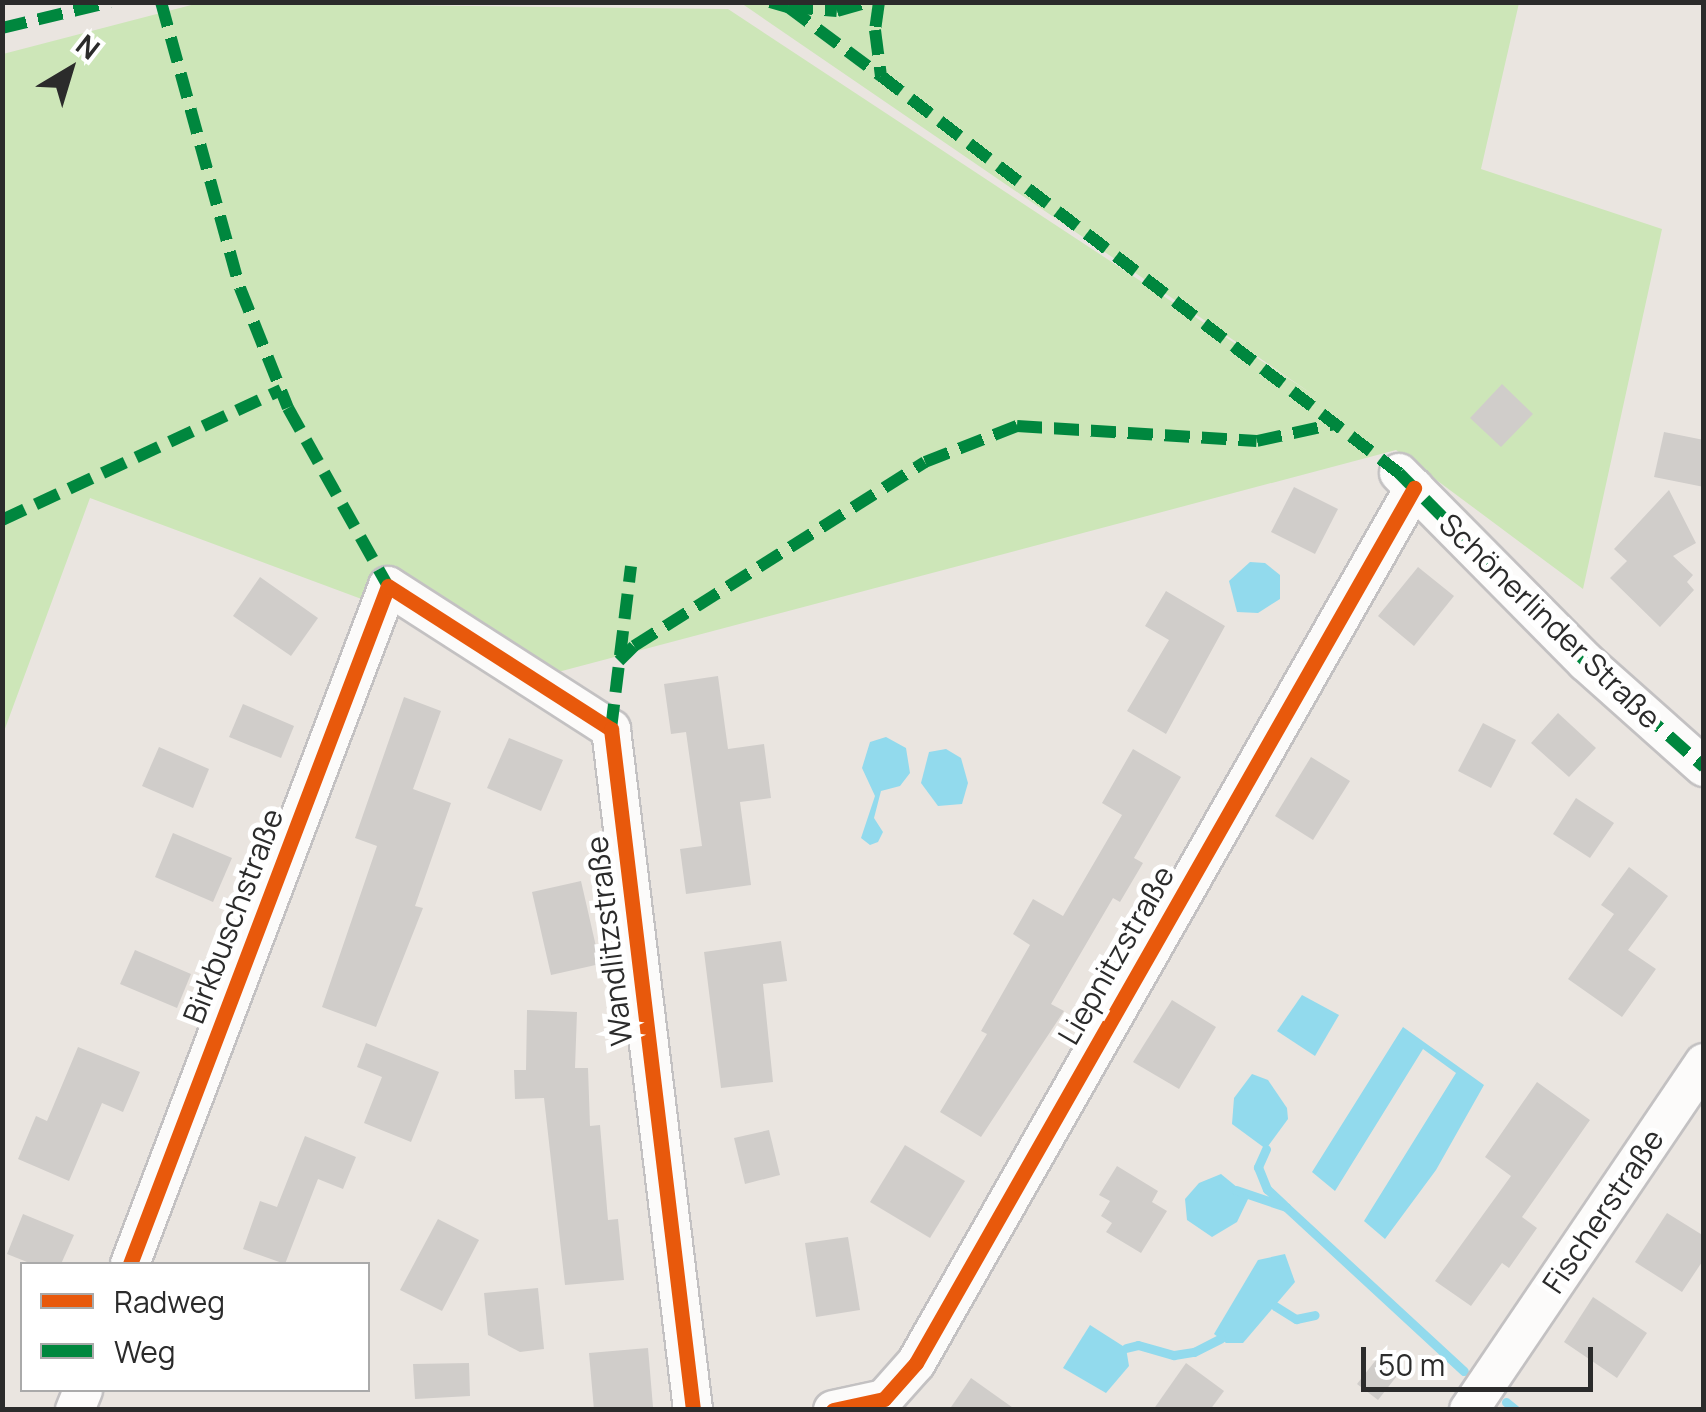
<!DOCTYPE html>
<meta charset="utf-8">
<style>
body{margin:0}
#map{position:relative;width:1706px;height:1412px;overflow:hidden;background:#eae5e0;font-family:Manrope,sans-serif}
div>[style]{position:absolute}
.green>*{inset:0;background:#cde6b8}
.water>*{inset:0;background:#92daed}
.stream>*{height:9px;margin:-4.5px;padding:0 4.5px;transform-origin:4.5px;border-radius:4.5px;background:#92daed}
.building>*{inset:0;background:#d0cdca}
.roads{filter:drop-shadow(2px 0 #c3c1c2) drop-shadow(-2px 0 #c3c1c2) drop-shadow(0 2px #c3c1c2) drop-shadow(0 -2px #c3c1c2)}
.minor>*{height:38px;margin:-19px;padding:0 19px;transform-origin:19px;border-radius:19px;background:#fcfbfa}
.quiet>*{height:12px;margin-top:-6px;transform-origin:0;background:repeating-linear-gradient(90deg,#00873e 0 25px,transparent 0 37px)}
.cycleway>*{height:15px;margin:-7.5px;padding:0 7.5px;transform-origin:7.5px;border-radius:7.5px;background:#e8590c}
span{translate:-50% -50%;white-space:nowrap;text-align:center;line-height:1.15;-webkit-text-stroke:10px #fff;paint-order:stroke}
.street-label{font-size:30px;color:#2b2b2b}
.frame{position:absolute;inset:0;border:5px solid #2b2b2b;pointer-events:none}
.legend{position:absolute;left:20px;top:1262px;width:350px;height:130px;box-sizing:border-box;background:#fff;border:2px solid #aaa;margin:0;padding:12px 18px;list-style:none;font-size:30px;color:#2b2b2b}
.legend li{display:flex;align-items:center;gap:20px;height:50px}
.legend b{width:50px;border:2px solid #aaa}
.north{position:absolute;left:20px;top:20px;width:100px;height:100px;-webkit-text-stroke:8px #fff;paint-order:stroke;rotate:38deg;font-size:28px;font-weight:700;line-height:40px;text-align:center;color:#2b2b2b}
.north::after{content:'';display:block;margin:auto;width:35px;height:45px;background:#2b2b2b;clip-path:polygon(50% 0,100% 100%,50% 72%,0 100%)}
.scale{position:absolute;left:1361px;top:1347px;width:232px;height:45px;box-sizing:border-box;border:5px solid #2b2b2b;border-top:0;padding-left:12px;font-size:30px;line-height:35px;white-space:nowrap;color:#2b2b2b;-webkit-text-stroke:8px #fff;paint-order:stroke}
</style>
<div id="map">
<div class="green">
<i style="clip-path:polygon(199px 3px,728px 9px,1318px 398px,741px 3px,1519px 3px,1481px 169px,1662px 229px,1583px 589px,1396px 450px,558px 672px,90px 498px,3px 734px,3px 54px)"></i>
</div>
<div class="water">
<i style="clip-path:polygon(1250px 562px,1265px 563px,1280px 575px,1280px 599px,1258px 613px,1237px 612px,1229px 581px)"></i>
<i style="clip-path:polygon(886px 737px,906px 748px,910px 773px,900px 786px,881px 791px,874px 818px,883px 832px,878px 842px,870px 845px,861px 838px,875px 796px,862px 768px,870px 742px)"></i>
<i style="clip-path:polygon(946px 749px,961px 758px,968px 783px,962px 804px,938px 806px,921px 783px,929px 752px)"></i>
<i style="clip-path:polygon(1302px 995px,1339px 1015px,1315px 1056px,1277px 1031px)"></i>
<i style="clip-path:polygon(1403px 1027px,1484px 1085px,1436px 1170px,1385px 1239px,1364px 1221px,1456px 1073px,1423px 1049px,1335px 1191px,1312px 1172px)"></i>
<i style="clip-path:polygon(1252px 1074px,1268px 1080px,1287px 1108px,1288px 1119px,1266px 1149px,1232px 1124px,1234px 1098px)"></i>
<i style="clip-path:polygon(1221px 1174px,1249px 1197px,1237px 1222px,1212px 1237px,1187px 1220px,1185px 1199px,1199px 1183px)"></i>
<i style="clip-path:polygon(1285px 1254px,1295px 1282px,1243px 1343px,1226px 1343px,1214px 1334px,1258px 1260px)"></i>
<i style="clip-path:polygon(1090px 1325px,1126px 1348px,1129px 1366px,1106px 1393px,1063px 1368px)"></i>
</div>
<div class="stream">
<i style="left:1266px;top:1149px;width:20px;rotate:114deg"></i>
<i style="left:1258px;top:1167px;width:24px;rotate:68deg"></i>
<i style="left:1267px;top:1189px;width:23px;rotate:43deg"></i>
<i style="left:1236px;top:1190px;width:53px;rotate:18.8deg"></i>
<i style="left:1286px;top:1207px;width:242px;rotate:42.7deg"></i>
<i style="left:1275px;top:1306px;width:25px;rotate:32deg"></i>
<i style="left:1296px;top:1319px;width:19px;rotate:-12deg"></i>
<i style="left:1126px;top:1348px;width:12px;rotate:-14deg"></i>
<i style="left:1138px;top:1345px;width:37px;rotate:16deg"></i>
<i style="left:1174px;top:1355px;width:20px;rotate:-9deg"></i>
<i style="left:1194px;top:1352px;width:30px;rotate:-27deg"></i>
<i style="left:1506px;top:1402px;width:13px;rotate:39deg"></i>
</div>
<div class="building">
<i style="clip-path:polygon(1502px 384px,1533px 414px,1501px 447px,1470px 418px)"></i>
<i style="clip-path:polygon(1664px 432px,1704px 440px,1704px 487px,1654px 477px)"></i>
<i style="clip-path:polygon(1294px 487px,1338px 509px,1315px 554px,1271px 532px)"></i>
<i style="clip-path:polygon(1669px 490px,1696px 543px,1673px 556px,1693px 575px,1687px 582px,1694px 590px,1660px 627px,1610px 578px,1627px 561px,1614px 549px)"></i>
<i style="clip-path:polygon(1418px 567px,1454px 596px,1414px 646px,1378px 616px)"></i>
<i style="clip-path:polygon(260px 577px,318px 618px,291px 656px,233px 616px)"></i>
<i style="clip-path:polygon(1166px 591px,1225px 626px,1166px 734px,1127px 711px,1169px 640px,1145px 626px)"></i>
<i style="clip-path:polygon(718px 676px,728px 749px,764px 744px,771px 798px,740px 802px,751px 885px,686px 894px,680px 849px,702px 846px,686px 732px,671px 734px,664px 684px)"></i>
<i style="clip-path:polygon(404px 697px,441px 711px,413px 789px,451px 803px,415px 906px,423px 908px,376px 1027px,322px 1007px,377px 846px,355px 838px)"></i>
<i style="clip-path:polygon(243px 704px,294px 726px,281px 758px,229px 737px)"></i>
<i style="clip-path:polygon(1558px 713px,1596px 748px,1569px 777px,1531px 743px)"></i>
<i style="clip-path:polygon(1483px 723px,1516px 740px,1491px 788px,1458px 771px)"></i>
<i style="clip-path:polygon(509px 738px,563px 760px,541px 811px,487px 788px)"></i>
<i style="clip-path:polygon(159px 747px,209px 769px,193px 808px,142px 786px)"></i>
<i style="clip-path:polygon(1133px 749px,1181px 777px,1134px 858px,1143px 863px,1120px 902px,1113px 898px,1051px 1004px,1064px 1011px,981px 1137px,940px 1112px,987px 1034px,981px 1031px,1030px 945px,1013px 934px,1033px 899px,1063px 916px,1122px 815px,1102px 803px)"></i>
<i style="clip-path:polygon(1311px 757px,1350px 781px,1313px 840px,1275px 816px)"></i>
<i style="clip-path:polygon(1576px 798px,1614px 823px,1590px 858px,1553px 834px)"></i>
<i style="clip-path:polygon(173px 833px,232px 858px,213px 902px,155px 877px)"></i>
<i style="clip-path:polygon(1629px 867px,1668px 896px,1628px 950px,1656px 969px,1622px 1017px,1568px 979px,1614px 914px,1601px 905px)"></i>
<i style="clip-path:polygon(581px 881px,600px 964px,551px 975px,532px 892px)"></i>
<i style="clip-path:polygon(781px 941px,787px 981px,763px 984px,773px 1082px,721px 1088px,704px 952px)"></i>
<i style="clip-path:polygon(135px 950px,191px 974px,177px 1008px,120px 984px)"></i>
<i style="clip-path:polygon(1172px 1000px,1216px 1027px,1179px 1089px,1133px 1062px)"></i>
<i style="clip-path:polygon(527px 1010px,577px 1012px,575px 1068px,588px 1068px,590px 1126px,600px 1125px,608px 1220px,618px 1219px,624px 1280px,565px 1285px,544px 1098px,515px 1099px,514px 1070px,526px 1070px)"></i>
<i style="clip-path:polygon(366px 1043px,439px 1072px,411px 1142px,364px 1123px,382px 1077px,357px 1067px)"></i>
<i style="clip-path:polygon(78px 1047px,140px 1072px,123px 1112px,102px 1103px,69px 1181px,18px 1159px,36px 1116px,47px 1121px)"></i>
<i style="clip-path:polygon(1537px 1082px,1590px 1120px,1522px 1217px,1537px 1228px,1509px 1268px,1502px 1263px,1471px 1306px,1435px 1281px,1511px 1176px,1485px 1157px)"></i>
<i style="clip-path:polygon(769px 1130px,780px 1175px,745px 1184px,734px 1138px)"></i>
<i style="clip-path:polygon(305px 1136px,356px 1157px,343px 1189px,318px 1179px,285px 1264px,243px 1249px,260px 1201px,277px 1207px)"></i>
<i style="clip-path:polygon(905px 1145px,965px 1181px,930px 1238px,870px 1202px)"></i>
<i style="clip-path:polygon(1117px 1166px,1158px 1191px,1152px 1202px,1167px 1211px,1141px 1253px,1106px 1232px,1112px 1223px,1101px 1216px,1110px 1201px,1099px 1195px)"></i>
<i style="clip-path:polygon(1667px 1213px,1704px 1236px,1704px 1259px,1682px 1292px,1635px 1262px)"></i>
<i style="clip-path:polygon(23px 1214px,74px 1235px,61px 1264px,32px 1264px,7px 1254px)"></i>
<i style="clip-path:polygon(438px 1219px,479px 1240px,442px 1311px,400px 1290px)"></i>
<i style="clip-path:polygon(848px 1237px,860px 1310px,816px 1317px,805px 1243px)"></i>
<i style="clip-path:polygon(538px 1288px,544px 1349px,520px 1352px,488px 1335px,484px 1293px)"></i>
<i style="clip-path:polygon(1593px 1297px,1647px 1333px,1617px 1378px,1564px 1342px)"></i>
<i style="clip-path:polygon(648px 1348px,653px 1407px,594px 1410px,589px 1353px)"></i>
<i style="clip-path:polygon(1379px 1356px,1400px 1372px,1378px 1400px,1357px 1384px)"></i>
<i style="clip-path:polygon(469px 1363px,470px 1396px,415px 1399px,413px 1364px)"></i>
<i style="clip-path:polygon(1186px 1363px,1224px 1391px,1210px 1410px,1153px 1410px)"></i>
<i style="clip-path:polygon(971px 1378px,1016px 1410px,949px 1410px)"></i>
</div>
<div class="roads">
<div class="minor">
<i style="left:1399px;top:473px;width:266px;rotate:45.3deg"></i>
<i style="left:1586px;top:662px;width:158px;rotate:41.7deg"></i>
<i style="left:130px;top:1264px;width:725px;rotate:-69.17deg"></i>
<i style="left:388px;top:586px;width:265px;rotate:32.7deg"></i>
<i style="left:611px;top:729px;width:686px;rotate:83.13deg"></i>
<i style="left:75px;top:1410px;width:22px;rotate:-68deg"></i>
<i style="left:833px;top:1410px;width:52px;rotate:-12.2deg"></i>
<i style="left:884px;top:1399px;width:48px;rotate:-48.4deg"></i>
<i style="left:916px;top:1363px;width:1007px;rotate:-60.35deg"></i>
<i style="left:1469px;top:1410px;width:419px;rotate:-55.9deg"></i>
</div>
</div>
<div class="quiet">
<i style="left:161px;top:2px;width:297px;rotate:74.6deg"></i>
<i style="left:240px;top:288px;width:129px;rotate:68.2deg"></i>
<i style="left:288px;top:408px;width:204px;rotate:60.7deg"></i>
<i style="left:770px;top:2px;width:19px;rotate:16deg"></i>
<i style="left:788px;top:7px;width:116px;rotate:36.6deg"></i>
<i style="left:881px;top:76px;width:653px;rotate:37.47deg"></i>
<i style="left:1399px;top:473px;width:266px;rotate:45.3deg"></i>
<i style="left:1586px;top:662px;width:158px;rotate:41.7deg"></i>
<i style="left:879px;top:2px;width:28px;rotate:98deg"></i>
<i style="left:875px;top:30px;width:46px;rotate:82.6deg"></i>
<i style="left:788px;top:7px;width:49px;rotate:4.7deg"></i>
<i style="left:837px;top:11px;width:32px;rotate:-16deg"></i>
<i style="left:2px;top:28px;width:111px;rotate:-13.5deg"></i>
<i style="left:2px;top:520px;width:308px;rotate:-25deg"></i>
<i style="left:619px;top:661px;width:21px;rotate:-45deg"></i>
<i style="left:634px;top:646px;width:344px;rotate:-32.3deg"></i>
<i style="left:925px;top:462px;width:99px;rotate:-21.4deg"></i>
<i style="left:1017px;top:426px;width:240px;rotate:3.6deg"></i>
<i style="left:1257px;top:441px;width:80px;rotate:-12.3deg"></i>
<i style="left:611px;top:729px;width:164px;rotate:-83deg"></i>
</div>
<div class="cycleway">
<i style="left:130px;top:1264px;width:725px;rotate:-69.17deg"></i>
<i style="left:388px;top:586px;width:265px;rotate:32.7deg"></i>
<i style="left:611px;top:729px;width:686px;rotate:83.13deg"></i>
<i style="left:833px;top:1410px;width:52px;rotate:-12.2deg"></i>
<i style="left:884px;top:1399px;width:48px;rotate:-48.4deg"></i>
<i style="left:916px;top:1363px;width:1007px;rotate:-60.35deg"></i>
</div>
<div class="street-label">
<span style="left:1550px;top:621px;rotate:44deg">Schönerlinder Straße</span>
<span style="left:233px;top:916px;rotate:-69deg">Birkbuschstraße</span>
<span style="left:609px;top:941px;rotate:-97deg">Wandlitzstraße</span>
<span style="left:1116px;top:955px;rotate:-60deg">Liepnitzstraße</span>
<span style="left:1603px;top:1211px;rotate:-56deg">Fischerstraße</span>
</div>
<div class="frame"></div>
<ul class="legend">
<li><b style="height:12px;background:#e8590c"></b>Radweg</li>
<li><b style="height:12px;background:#00873e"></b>Weg</li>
</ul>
<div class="north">N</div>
<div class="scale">50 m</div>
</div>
